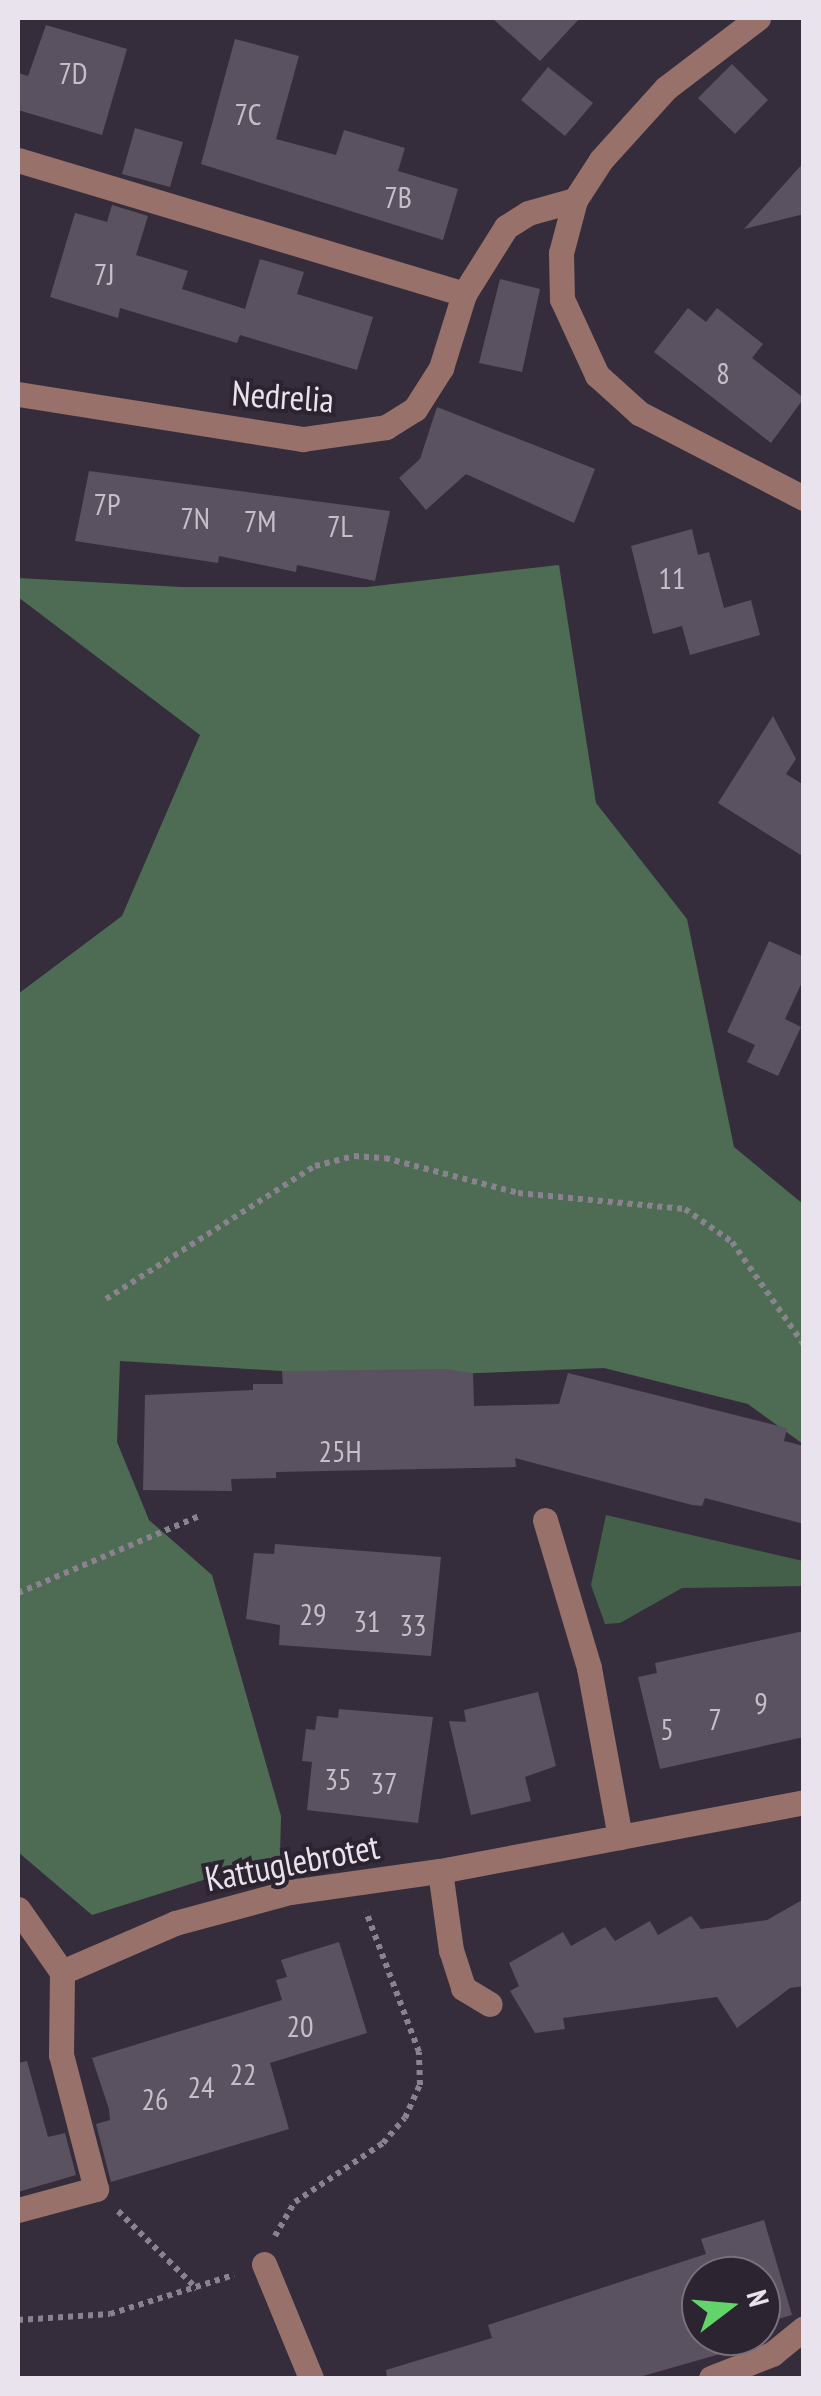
<!DOCTYPE html>
<style>
body{margin:0}
#map{position:relative;width:821px;height:2396px;overflow:hidden;background:#362d3c;font-family:"PT Sans Narrow",sans-serif}
div>[style]{position:absolute}
.green>*{inset:0;background:#44604a}
.forest>*{inset:0;background:#4e6c54}
.building>*{inset:0;background:#5b5261}
.path>*{height:6px;margin-top:-3px;transform-origin:0;background:repeating-linear-gradient(90deg,#8a828f 0 5px,transparent 0 10px)}
.minor>*{height:25px;margin:-12.5px;padding:0 12.5px;transform-origin:12.5px;border-radius:12.5px;background:#98726a}
span{translate:-50% -50%;white-space:nowrap;text-align:center;line-height:1.15;-webkit-text-stroke:8px #2c2431;paint-order:stroke}
.number-label{font-size:30px;color:#c6bfca}
.number-label span{-webkit-text-stroke-width:0}
.street-label{font-size:35px;color:#e9e3ed}
.frame{position:absolute;inset:0;border:20px solid #e9e3ed;pointer-events:none}
.north{position:absolute;left:681px;top:2256px;width:100px;height:100px;box-sizing:border-box;background:#2c2431;border:2px solid #78707c;border-radius:50%;rotate:74deg;font-size:28px;font-weight:700;line-height:40px;text-align:center;color:#e9e3ed}
.north::after{content:'';display:block;margin:auto;width:35px;height:45px;background:#61d46a;clip-path:polygon(50% 0,100% 100%,50% 72%,0 100%)}
</style>
<div id="map">
<div class="green">
<i style="clip-path:polygon(606px 1515px,803px 1561px,803px 1586px,682px 1588px,620px 1623px,605px 1624px,591px 1585px)"></i>
</div>
<div class="forest">
<i style="clip-path:polygon(559px 565px,596px 803px,687px 919px,734px 1147px,803px 1204px,803px 1444px,748px 1404px,604px 1368px,379px 1377px,120px 1361px,117px 1442px,149px 1520px,212px 1575px,281px 1816px,280px 1856px,92px 1915px,18px 1852px,18px 994px,122px 916px,200px 735px,18px 597px,18px 578px,181px 587px,367px 587px)"></i>
</div>
<div class="building">
<i style="clip-path:polygon(492px 18px,580px 18px,540px 61px)"></i>
<i style="clip-path:polygon(46px 25px,127px 49px,102px 135px,18px 110px,18px 73px,28px 76px)"></i>
<i style="clip-path:polygon(235px 39px,299px 56px,276px 139px,336px 155px,344px 130px,405px 148px,398px 171px,458px 189px,443px 240px,201px 164px)"></i>
<i style="clip-path:polygon(732px 64px,768px 100px,735px 134px,698px 98px)"></i>
<i style="clip-path:polygon(548px 67px,593px 103px,565px 136px,521px 100px)"></i>
<i style="clip-path:polygon(135px 128px,183px 142px,170px 187px,122px 174px)"></i>
<i style="clip-path:polygon(804px 162px,804px 214px,744px 229px)"></i>
<i style="clip-path:polygon(112px 205px,148px 216px,136px 255px,188px 271px,182px 289px,245px 309px,260px 259px,304px 272px,297px 294px,373px 317px,357px 370px,240px 335px,237px 343px,120px 308px,118px 318px,50px 297px,75px 213px,107px 222px)"></i>
<i style="clip-path:polygon(500px 279px,540px 289px,522px 372px,479px 363px)"></i>
<i style="clip-path:polygon(688px 308px,706px 322px,717px 308px,763px 344px,752px 358px,804px 398px,771px 443px,654px 352px)"></i>
<i style="clip-path:polygon(437px 407px,595px 469px,574px 523px,466px 474px,426px 510px,399px 478px,420px 459px)"></i>
<i style="clip-path:polygon(89px 471px,390px 511px,375px 581px,297px 565px,296px 572px,219px 556px,218px 563px,75px 541px)"></i>
<i style="clip-path:polygon(692px 529px,698px 555px,709px 552px,724px 608px,751px 600px,760px 635px,690px 655px,682px 626px,653px 634px,631px 546px)"></i>
<i style="clip-path:polygon(773px 716px,796px 759px,786px 774px,804px 785px,804px 857px,718px 803px)"></i>
<i style="clip-path:polygon(769px 941px,804px 957px,804px 978px,785px 1019px,801px 1027px,778px 1076px,747px 1062px,755px 1045px,727px 1032px)"></i>
<i style="clip-path:polygon(444px 1369px,473px 1373px,474px 1406px,559px 1404px,568px 1373px,787px 1428px,784px 1441px,804px 1446px,804px 1524px,705px 1498px,702px 1506px,692px 1505px,515px 1458px,516px 1467px,276px 1472px,276px 1478px,231px 1479px,232px 1491px,143px 1490px,145px 1395px,253px 1390px,253px 1384px,283px 1384px,282px 1371px)"></i>
<i style="clip-path:polygon(275px 1544px,441px 1557px,431px 1656px,279px 1645px,280px 1625px,246px 1619px,254px 1553px,274px 1554px)"></i>
<i style="clip-path:polygon(804px 1631px,804px 1737px,660px 1769px,638px 1677px,657px 1673px,655px 1663px)"></i>
<i style="clip-path:polygon(538px 1692px,556px 1766px,525px 1777px,531px 1801px,471px 1815px,449px 1721px,466px 1722px,464px 1710px)"></i>
<i style="clip-path:polygon(339px 1709px,433px 1717px,418px 1823px,307px 1810px,312px 1762px,302px 1761px,306px 1729px,315px 1730px,317px 1716px,338px 1718px)"></i>
<i style="clip-path:polygon(804px 1899px,804px 1986px,790px 1988px,737px 2028px,717px 1997px,563px 2018px,565px 2029px,535px 2033px,510px 1991px,519px 1986px,509px 1963px,563px 1932px,571px 1946px,605px 1927px,615px 1941px,650px 1921px,658px 1935px,691px 1916px,701px 1929px,767px 1920px)"></i>
<i style="clip-path:polygon(339px 1942px,367px 2033px,270px 2063px,289px 2129px,111px 2182px,96px 2124px,110px 2120px,109px 2109px,92px 2058px,282px 2000px,276px 1980px,287px 1977px,281px 1960px)"></i>
<i style="clip-path:polygon(27px 2061px,48px 2137px,65px 2133px,76px 2175px,18px 2192px,18px 2063px)"></i>
<i style="clip-path:polygon(764px 2220px,792px 2315px,761px 2324px,761px 2276px,701px 2276px,701px 2336px,722px 2336px,715px 2338px,720px 2354px,636px 2378px,387px 2378px,386px 2370px,492px 2338px,488px 2325px,706px 2254px,701px 2239px)"></i>
</div>
<div class="path">
<i style="left:106px;top:1299px;width:248px;rotate:-32.5deg"></i>
<i style="left:315px;top:1166px;width:40px;rotate:-14.4deg"></i>
<i style="left:354px;top:1156px;width:31px;rotate:4deg"></i>
<i style="left:385px;top:1158px;width:138px;rotate:14.7deg"></i>
<i style="left:518px;top:1193px;width:168px;rotate:5.5deg"></i>
<i style="left:685px;top:1209px;width:57px;rotate:35.1deg"></i>
<i style="left:732px;top:1242px;width:126px;rotate:55deg"></i>
<i style="left:18px;top:1593px;width:197px;rotate:-23deg"></i>
<i style="left:118px;top:2211px;width:111px;rotate:44.6deg"></i>
<i style="left:275px;top:2236px;width:39px;rotate:-60deg"></i>
<i style="left:295px;top:2202px;width:106px;rotate:-33.8deg"></i>
<i style="left:383px;top:2143px;width:33px;rotate:-49deg"></i>
<i style="left:405px;top:2118px;width:36px;rotate:-66deg"></i>
<i style="left:420px;top:2085px;width:33px;rotate:-92deg"></i>
<i style="left:419px;top:2052px;width:150px;rotate:-110.7deg"></i>
<i style="left:18px;top:2320px;width:92px;rotate:-3.7deg"></i>
<i style="left:110px;top:2314px;width:130px;rotate:-17.5deg"></i>
</div>
<div class="minor">
<i style="left:758px;top:18px;width:116px;rotate:142.7deg"></i>
<i style="left:666px;top:88px;width:97px;rotate:132.1deg"></i>
<i style="left:601px;top:160px;width:48px;rotate:123deg"></i>
<i style="left:575px;top:200px;width:55px;rotate:104.8deg"></i>
<i style="left:561px;top:253px;width:46px;rotate:88.8deg"></i>
<i style="left:562px;top:299px;width:84px;rotate:65.3deg"></i>
<i style="left:597px;top:375px;width:57px;rotate:42.1deg"></i>
<i style="left:639px;top:413px;width:186px;rotate:27.3deg"></i>
<i style="left:18px;top:160px;width:466px;rotate:16.7deg"></i>
<i style="left:18px;top:394px;width:289px;rotate:9deg"></i>
<i style="left:303px;top:439px;width:84px;rotate:-8.2deg"></i>
<i style="left:386px;top:427px;width:34px;rotate:-32deg"></i>
<i style="left:415px;top:409px;width:49px;rotate:-57.6deg"></i>
<i style="left:441px;top:368px;width:77px;rotate:-72.7deg"></i>
<i style="left:464px;top:294px;width:79px;rotate:-57.9deg"></i>
<i style="left:506px;top:227px;width:26px;rotate:-32deg"></i>
<i style="left:528px;top:213px;width:49px;rotate:-15.5deg"></i>
<i style="left:545px;top:1520px;width:154px;rotate:73.4deg"></i>
<i style="left:589px;top:1668px;width:172px;rotate:79.6deg"></i>
<i style="left:440px;top:1871px;width:80px;rotate:82.1deg"></i>
<i style="left:451px;top:1950px;width:40px;rotate:72deg"></i>
<i style="left:463px;top:1988px;width:31px;rotate:31deg"></i>
<i style="left:18px;top:1909px;width:77px;rotate:55.1deg"></i>
<i style="left:62px;top:1972px;width:123px;rotate:-23.4deg"></i>
<i style="left:175px;top:1923px;width:119px;rotate:-15.1deg"></i>
<i style="left:290px;top:1892px;width:151px;rotate:-8deg"></i>
<i style="left:440px;top:1871px;width:370px;rotate:-10.7deg"></i>
<i style="left:18px;top:2210px;width:81px;rotate:-15.1deg"></i>
<i style="left:96px;top:2189px;width:138px;rotate:-104.6deg"></i>
<i style="left:61px;top:2055px;width:83px;rotate:-89.3deg"></i>
<i style="left:264px;top:2264px;width:123px;rotate:67.6deg"></i>
<i style="left:711px;top:2378px;width:66px;rotate:-21.5deg"></i>
<i style="left:772px;top:2354px;width:41px;rotate:-39.1deg"></i>
</div>
<div class="number-label">
<span style="left:73px;top:73px">7D</span>
<span style="left:248px;top:114px">7C</span>
<span style="left:398px;top:197px">7B</span>
<span style="left:104px;top:274px">7J</span>
<span style="left:723px;top:373px">8</span>
<span style="left:107px;top:504px">7P</span>
<span style="left:195px;top:518px">7N</span>
<span style="left:260px;top:521px">7M</span>
<span style="left:340px;top:526px">7L</span>
<span style="left:672px;top:578px">11</span>
<span style="left:340px;top:1451px">25H</span>
<span style="left:313px;top:1614px">29</span>
<span style="left:367px;top:1621px">31</span>
<span style="left:413px;top:1625px">33</span>
<span style="left:761px;top:1703px">9</span>
<span style="left:715px;top:1719px">7</span>
<span style="left:667px;top:1729px">5</span>
<span style="left:338px;top:1779px">35</span>
<span style="left:384px;top:1783px">37</span>
<span style="left:300px;top:2026px">20</span>
<span style="left:243px;top:2074px">22</span>
<span style="left:201px;top:2087px">24</span>
<span style="left:155px;top:2099px">26</span>
</div>
<div class="street-label">
<span style="left:283px;top:396px;rotate:4deg">Nedrelia</span>
<span style="left:292px;top:1862px;rotate:-11deg">Kattuglebrotet</span>
</div>
<div class="frame"></div>
<div class="north">N</div>
</div>
